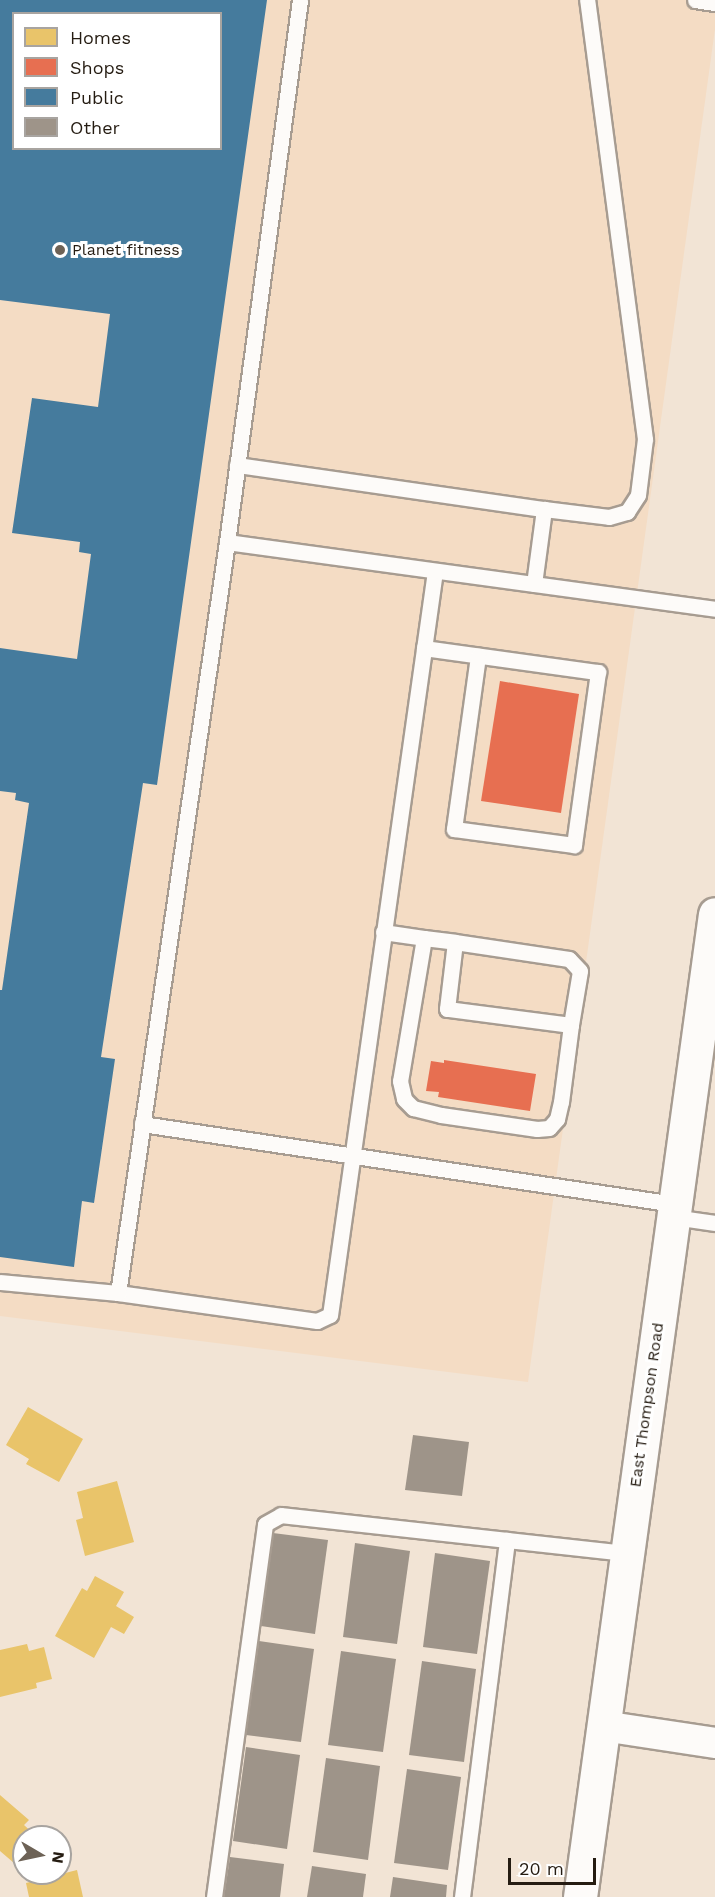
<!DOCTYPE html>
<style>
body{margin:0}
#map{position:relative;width:715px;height:1897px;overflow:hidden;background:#f2e4d5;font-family:"Work Sans",sans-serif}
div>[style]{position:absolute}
.built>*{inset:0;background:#f4dcc4}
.homes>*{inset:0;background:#e9c46a}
.shops>*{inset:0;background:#e76f51}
.public>*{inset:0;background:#457b9d}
.building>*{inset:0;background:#9e9489}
.roads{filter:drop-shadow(2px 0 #a79c91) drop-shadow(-2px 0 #a79c91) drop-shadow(0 2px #a79c91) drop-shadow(0 -2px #a79c91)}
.service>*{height:15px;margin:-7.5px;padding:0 7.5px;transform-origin:7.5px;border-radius:7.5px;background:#fdfbf9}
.minor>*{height:30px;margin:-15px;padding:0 15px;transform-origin:15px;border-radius:15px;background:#fdfbf9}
.secondary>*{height:33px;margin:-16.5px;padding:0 16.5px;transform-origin:16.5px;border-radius:16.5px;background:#fdfbf9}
.dots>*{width:16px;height:16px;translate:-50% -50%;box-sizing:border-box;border:3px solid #fff;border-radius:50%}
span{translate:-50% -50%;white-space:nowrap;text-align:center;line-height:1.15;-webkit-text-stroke:6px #fff;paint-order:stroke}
.poi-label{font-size:16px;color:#251c12}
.left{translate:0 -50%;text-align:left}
.street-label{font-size:16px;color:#251c12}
.legend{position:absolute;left:12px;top:12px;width:210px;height:138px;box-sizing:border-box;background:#fff;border:2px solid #a8a4a0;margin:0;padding:8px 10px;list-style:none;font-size:18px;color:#251c12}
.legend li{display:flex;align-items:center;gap:12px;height:30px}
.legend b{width:30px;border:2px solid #a8a4a0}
.north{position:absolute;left:12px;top:1825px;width:60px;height:60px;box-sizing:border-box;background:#fff;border:2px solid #a8a4a0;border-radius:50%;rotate:99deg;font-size:16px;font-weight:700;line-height:24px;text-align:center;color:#251c12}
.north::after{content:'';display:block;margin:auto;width:21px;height:27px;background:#6d6256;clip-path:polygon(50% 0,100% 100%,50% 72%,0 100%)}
.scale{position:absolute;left:508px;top:1858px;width:88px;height:27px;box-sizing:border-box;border:3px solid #251c12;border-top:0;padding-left:8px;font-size:18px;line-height:21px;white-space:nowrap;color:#251c12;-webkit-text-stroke:4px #fff;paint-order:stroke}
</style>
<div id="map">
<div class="built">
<i style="clip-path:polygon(evenodd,0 0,715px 0,715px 29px,528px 1382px,0 1316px,0 0,14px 14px,220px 14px,220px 148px,14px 148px,14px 14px)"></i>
</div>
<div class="homes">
<i style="clip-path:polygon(28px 1407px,83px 1439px,59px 1482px,26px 1464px,29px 1459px,6px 1445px)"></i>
<i style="clip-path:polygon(117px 1481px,134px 1542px,85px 1556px,76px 1520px,83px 1518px,77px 1492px)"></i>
<i style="clip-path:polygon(95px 1576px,124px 1592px,116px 1606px,134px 1617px,124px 1634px,111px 1627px,94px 1658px,55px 1636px,82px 1588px,87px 1591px)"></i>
<i style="clip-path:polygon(27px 1644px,29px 1651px,44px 1647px,52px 1679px,36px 1683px,37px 1688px,0 1697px,0 1650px)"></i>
<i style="clip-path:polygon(0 1795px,29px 1820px,24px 1825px,37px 1837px,24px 1837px,24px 1851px,14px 1863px,0 1851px)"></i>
<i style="clip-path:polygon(77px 1870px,83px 1897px,29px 1897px,26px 1883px)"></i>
</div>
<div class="shops">
<i style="clip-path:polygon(500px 681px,579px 694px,561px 813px,481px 801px)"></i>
<i style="clip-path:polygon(444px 1060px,536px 1074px,530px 1111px,438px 1097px,439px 1092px,426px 1091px,431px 1061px,444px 1063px)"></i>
</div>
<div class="public">
<i style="clip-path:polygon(evenodd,0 0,267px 0,157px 785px,143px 783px,101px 1057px,115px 1059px,94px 1203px,82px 1201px,74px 1267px,0 1257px,0 990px,2px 990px,29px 803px,15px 800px,16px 793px,0 791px,0 648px,77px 659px,91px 554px,79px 552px,80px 542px,12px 533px,32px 398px,98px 407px,110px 314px,0 300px,0 0,14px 14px,220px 14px,220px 148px,14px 148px,14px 14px)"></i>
</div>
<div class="building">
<i style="clip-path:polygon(413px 1435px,469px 1442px,462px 1496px,405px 1490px)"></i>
<i style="clip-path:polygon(273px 1533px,328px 1540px,315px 1634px,261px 1626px)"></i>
<i style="clip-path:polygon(355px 1543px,410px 1551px,397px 1644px,343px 1637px)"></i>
<i style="clip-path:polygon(435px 1553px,490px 1561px,477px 1654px,423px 1647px)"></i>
<i style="clip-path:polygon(259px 1641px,314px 1649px,301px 1742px,246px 1735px)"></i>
<i style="clip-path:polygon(341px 1651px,396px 1659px,383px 1752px,328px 1745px)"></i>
<i style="clip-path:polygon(422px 1661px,476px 1669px,464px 1762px,409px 1755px)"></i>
<i style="clip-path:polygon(246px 1747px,300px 1755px,287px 1849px,233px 1841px)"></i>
<i style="clip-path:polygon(326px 1758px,380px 1766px,368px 1860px,313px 1852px)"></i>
<i style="clip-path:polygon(407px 1769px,461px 1777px,448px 1870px,394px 1863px)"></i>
<i style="clip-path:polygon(230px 1857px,284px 1864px,280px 1897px,224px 1897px)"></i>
<i style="clip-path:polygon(312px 1866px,366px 1874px,363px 1897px,307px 1897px)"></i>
<i style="clip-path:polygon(393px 1877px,447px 1885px,446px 1897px,390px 1897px)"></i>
</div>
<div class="roads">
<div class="service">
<i style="left:695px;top:0;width:20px;rotate:9deg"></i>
<i style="left:237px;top:465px;width:310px;rotate:8.2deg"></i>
<i style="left:227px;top:542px;width:547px;rotate:-82.33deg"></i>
<i style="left:435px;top:571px;width:751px;rotate:98.03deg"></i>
<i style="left:330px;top:1315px;width:14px;rotate:155deg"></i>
<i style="left:317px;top:1321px;width:201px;rotate:-172deg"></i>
<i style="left:118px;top:1293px;width:759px;rotate:-81.74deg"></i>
<i style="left:227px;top:542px;width:493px;rotate:7.8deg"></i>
<i style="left:534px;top:584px;width:76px;rotate:-82.4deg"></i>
<i style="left:544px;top:509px;width:65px;rotate:7deg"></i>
<i style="left:609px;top:517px;width:19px;rotate:-16deg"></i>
<i style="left:627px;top:512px;width:20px;rotate:-57deg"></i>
<i style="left:638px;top:495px;width:56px;rotate:-82.9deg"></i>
<i style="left:645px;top:439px;width:443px;rotate:-97.5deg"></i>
<i style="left:424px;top:648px;width:176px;rotate:7.9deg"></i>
<i style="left:598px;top:672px;width:175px;rotate:97.9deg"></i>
<i style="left:574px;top:845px;width:121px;rotate:-172.4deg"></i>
<i style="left:454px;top:829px;width:175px;rotate:-82.1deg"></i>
<i style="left:383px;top:932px;width:41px;rotate:8.3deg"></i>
<i style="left:424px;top:938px;width:31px;rotate:7deg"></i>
<i style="left:455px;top:942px;width:115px;rotate:8.5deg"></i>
<i style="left:569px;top:959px;width:16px;rotate:47deg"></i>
<i style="left:580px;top:971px;width:55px;rotate:99.5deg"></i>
<i style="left:571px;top:1025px;width:125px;rotate:-172.6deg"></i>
<i style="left:447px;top:1009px;width:67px;rotate:-83.2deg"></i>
<i style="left:424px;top:938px;width:145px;rotate:99.5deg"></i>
<i style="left:400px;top:1081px;width:18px;rotate:77deg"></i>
<i style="left:404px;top:1099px;width:13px;rotate:45deg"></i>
<i style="left:413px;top:1108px;width:29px;rotate:14deg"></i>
<i style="left:441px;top:1115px;width:97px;rotate:8.3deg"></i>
<i style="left:537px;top:1129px;width:12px;rotate:-5deg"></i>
<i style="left:549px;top:1128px;width:12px;rotate:-48deg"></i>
<i style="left:557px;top:1119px;width:17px;rotate:-77deg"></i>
<i style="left:561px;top:1102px;width:78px;rotate:-82.6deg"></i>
<i style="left:142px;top:1124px;width:538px;rotate:8.55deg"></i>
<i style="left:673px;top:1217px;width:42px;rotate:8.1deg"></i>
<i style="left:0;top:1282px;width:119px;rotate:5.3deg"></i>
<i style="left:214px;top:1897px;width:376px;rotate:-82.2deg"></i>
<i style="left:265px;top:1524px;width:18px;rotate:-29deg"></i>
<i style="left:281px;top:1515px;width:348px;rotate:6.3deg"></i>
<i style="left:462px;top:1897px;width:360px;rotate:-82.8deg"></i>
</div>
<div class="minor">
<i style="left:603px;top:1726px;width:113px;rotate:8.6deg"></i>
</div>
<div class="secondary">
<i style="left:580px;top:1897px;width:992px;rotate:-82.18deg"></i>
</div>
</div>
<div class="dots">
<i style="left:60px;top:250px;background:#6d6256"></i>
</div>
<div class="poi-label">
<span class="left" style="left:72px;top:250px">Planet fitness</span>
</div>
<div class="street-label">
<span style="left:647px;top:1405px;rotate:-82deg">East Thompson Road</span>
</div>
<ul class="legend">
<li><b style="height:16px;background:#e9c46a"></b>Homes</li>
<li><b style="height:16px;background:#e76f51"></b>Shops</li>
<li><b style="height:16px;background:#457b9d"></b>Public</li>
<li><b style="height:16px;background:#9e9489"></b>Other</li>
</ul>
<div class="north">N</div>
<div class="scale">20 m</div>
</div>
